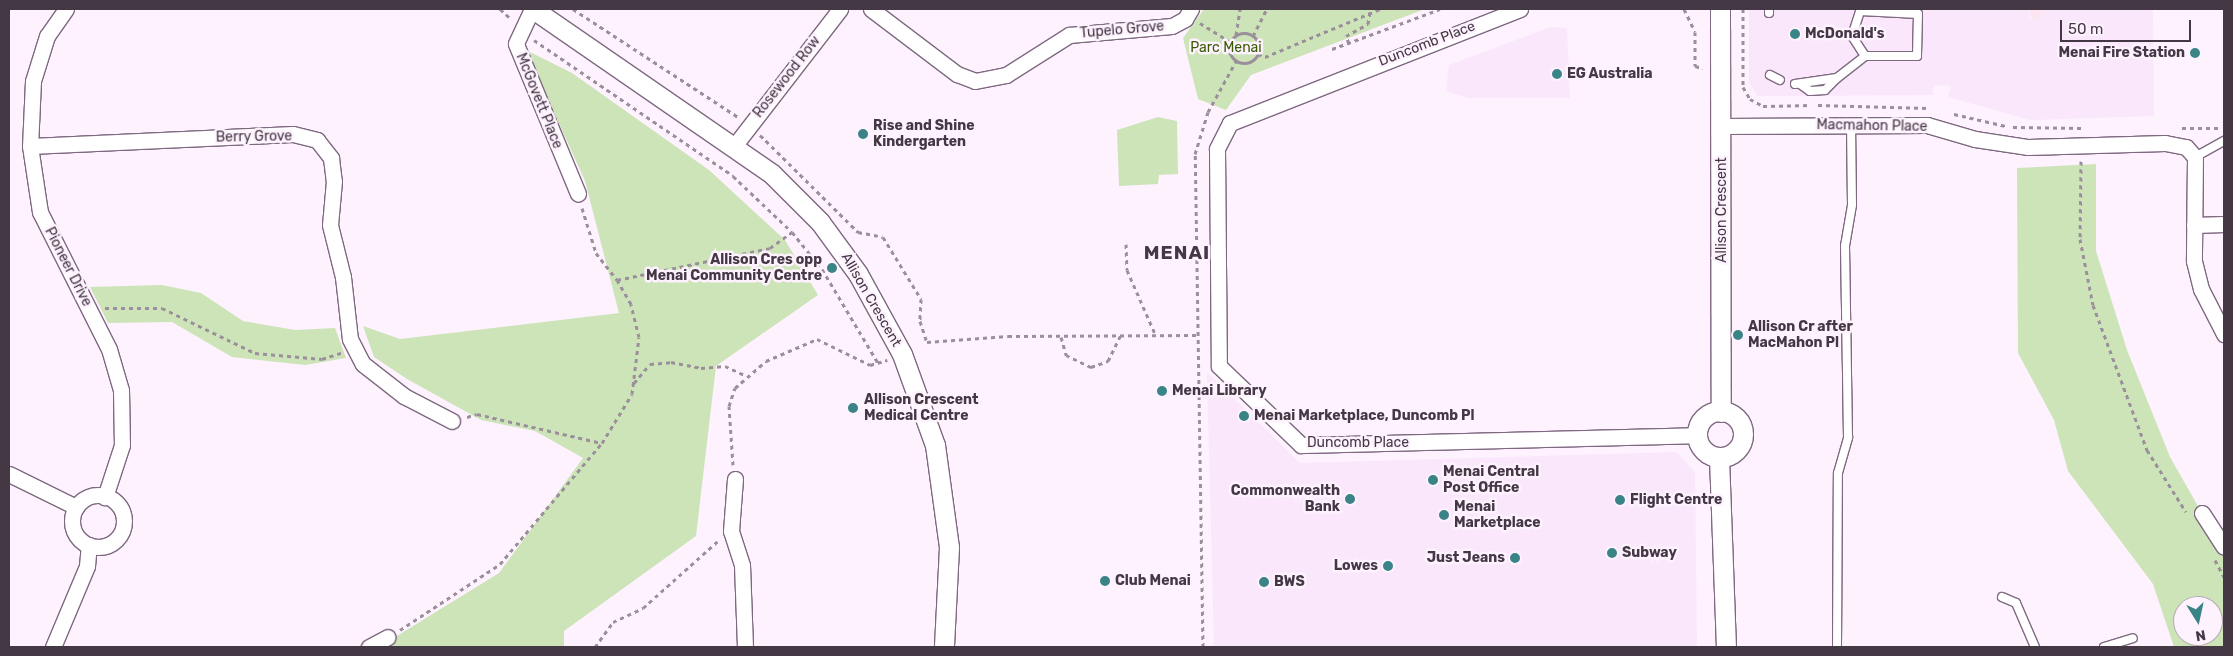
<!DOCTYPE html>
<style>
body{margin:0}
#map{position:relative;width:2233px;height:656px;overflow:hidden;background:#fdf2fe;font-family:Rubik,sans-serif}
div>[style]{position:absolute}
.built>*{inset:0;background:#fae7fc}
.industrial>*{inset:0;background:#fce5f1}
.round{border-radius:50%}
.green>*{inset:0;background:#cde4b9}
.path>*{height:3px;margin-top:-1.5px;transform-origin:0;background:repeating-linear-gradient(90deg,#9a8f9b 0 4px,transparent 0 8px)}
.path>.ring{margin:-1.5px;padding:0;box-sizing:content-box;background:none;border:3px solid #9a8f9b;border-radius:50%}
.roads{filter:drop-shadow(1px 0 #7f6881) drop-shadow(-1px 0 #7f6881) drop-shadow(0 1px #7f6881) drop-shadow(0 -1px #7f6881)}
.service>*{height:8px;margin:-4px;padding:0 4px;transform-origin:4px;border-radius:4px;background:#fff}
.minor>*{height:15px;margin:-7.5px;padding:0 7.5px;transform-origin:7.5px;border-radius:7.5px;background:#fff}
.minor>.ring{margin:-7.5px;padding:0;box-sizing:content-box;background:none;border:15px solid #fff;border-radius:50%}
.tertiary>*{height:19px;margin:-9.5px;padding:0 9.5px;transform-origin:9.5px;border-radius:9.5px;background:#fff}
.tertiary>.ring{margin:-9.5px;padding:0;box-sizing:content-box;background:none;border:19px solid #fff;border-radius:50%}
.dots>*{width:14px;height:14px;translate:-50% -50%;box-sizing:border-box;border:2px solid #fdf2fe;border-radius:50%}
span{translate:-50% -50%;white-space:nowrap;text-align:center;line-height:1.15;-webkit-text-stroke:5px #fdf2fe;paint-order:stroke}
.street-label{font-size:14px;color:#433844}
.poi-label{font-size:14px;color:#433844;font-weight:700}
.left{translate:0 -50%;text-align:left}
.right{translate:-100% -50%;text-align:right}
.park-label{font-size:14px;color:#385b03}
.district-label{font-size:19px;color:#433844;font-weight:700;letter-spacing:1px}
.frame{position:absolute;inset:0;border:10px solid #433844;pointer-events:none}
.north{position:absolute;left:2173px;top:596px;width:50px;height:50px;box-sizing:border-box;background:#fdf2fe;border:1px solid #b3a8b4;border-radius:50%;rotate:170deg;font-size:14px;font-weight:700;line-height:20px;text-align:center;color:#433844}
.north::after{content:'';display:block;margin:auto;width:18px;height:22px;background:#3a8387;clip-path:polygon(50% 0,100% 100%,50% 72%,0 100%)}
.scale{position:absolute;left:2060px;top:20px;width:131px;height:22px;box-sizing:border-box;border:2px solid #433844;border-top:0;padding-left:6px;font-size:15px;line-height:18px;white-space:nowrap;color:#433844;-webkit-text-stroke:4px #fdf2fe;paint-order:stroke}
</style>
<div id="map">
<div class="built">
<i style="clip-path:polygon(1749px 9px,2029px 9px,2030px 18px,2042px 17px,2042px 9px,2153px 9px,2154px 116px,2030px 120px,1948px 97px,1951px 86px,1934px 85px,1933px 95px,1757px 96px,1749px 82px)"></i>
<i style="clip-path:polygon(1551px 27px,1567px 28px,1570px 98px,1469px 98px,1446px 91px,1449px 65px)"></i>
<i style="clip-path:polygon(1207px 372px,1300px 463px,1677px 452px,1695px 472px,1697px 647px,1214px 647px)"></i>
</div>
<div class="industrial">
<i class="round" style="left:2030px;top:7px;width:12px;height:12px"></i>
</div>
<div class="green">
<i style="clip-path:polygon(1204px 9px,1425px 9px,1251px 75px,1226px 110px,1198px 99px,1183px 38px)"></i>
<i style="clip-path:polygon(526px 50px,572px 73px,709px 170px,785px 240px,818px 295px,716px 366px,696px 536px,564px 631px,564px 647px,379px 647px,499px 573px,583px 458px,535px 431px,481px 420px,407px 379px,374px 357px,363px 326px,400px 339px,619px 313px,585px 181px)"></i>
<i style="clip-path:polygon(1158px 117px,1177px 121px,1178px 174px,1159px 175px,1158px 184px,1119px 186px,1117px 130px)"></i>
<i style="clip-path:polygon(evenodd,2096px 164px,2096px 251px,2127px 350px,2170px 457px,2224px 552px,2224px 647px,2174px 647px,2153px 584px,2068px 471px,2054px 420px,2018px 353px,2017px 168px,2096px 164px,2183px 606px,2213px 606px,2213px 636px,2183px 636px,2183px 606px)"></i>
<i style="clip-path:polygon(162px 285px,201px 293px,243px 321px,295px 330px,335px 328px,346px 358px,305px 365px,232px 357px,172px 322px,108px 323px,90px 287px)"></i>
</div>
<div class="path">
<i style="left:500px;top:9px;width:15px;rotate:42deg"></i>
<i style="left:573px;top:9px;width:197px;rotate:33.2deg"></i>
<i style="left:1684px;top:9px;width:25px;rotate:64deg"></i>
<i style="left:1695px;top:32px;width:34px;rotate:90deg"></i>
<i style="left:1695px;top:66px;width:8px;rotate:14deg"></i>
<i style="left:1743px;top:9px;width:78px;rotate:90deg"></i>
<i style="left:1743px;top:87px;width:14px;rotate:60deg"></i>
<i style="left:1750px;top:99px;width:15px;rotate:28deg"></i>
<i style="left:1763px;top:106px;width:48px;rotate:-1.2deg"></i>
<i style="left:1200px;top:23px;width:36px;rotate:32deg"></i>
<i class="ring" style="left:1229px;top:33px;width:27px;height:27px"></i>
<i style="left:1236px;top:35px;width:26px;rotate:-81deg"></i>
<i style="left:1253px;top:36px;width:30px;rotate:-63deg"></i>
<i style="left:534px;top:40px;width:241px;rotate:34.3deg"></i>
<i style="left:733px;top:176px;width:81px;rotate:43.5deg"></i>
<i style="left:792px;top:232px;width:48px;rotate:51deg"></i>
<i style="left:822px;top:269px;width:109px;rotate:59.2deg"></i>
<i style="left:1349px;top:43px;width:8px;rotate:-113deg"></i>
<i style="left:1346px;top:36px;width:25px;rotate:-29deg"></i>
<i style="left:1368px;top:24px;width:12px;rotate:-81deg"></i>
<i style="left:1332px;top:49px;width:115px;rotate:-20.3deg"></i>
<i style="left:1258px;top:54px;width:8px;rotate:23deg"></i>
<i style="left:1265px;top:57px;width:125px;rotate:-22.7deg"></i>
<i style="left:1818px;top:105px;width:110px;rotate:1.6deg"></i>
<i style="left:1954px;top:114px;width:53px;rotate:13deg"></i>
<i style="left:2013px;top:127px;width:68px;rotate:0.8deg"></i>
<i style="left:2182px;top:128px;width:39px"></i>
<i style="left:760px;top:135px;width:138px;rotate:44.7deg"></i>
<i style="left:858px;top:232px;width:25px;rotate:11deg"></i>
<i style="left:883px;top:237px;width:73px;rotate:58.5deg"></i>
<i style="left:921px;top:299px;width:22px;rotate:93deg"></i>
<i style="left:920px;top:321px;width:22px;rotate:72deg"></i>
<i style="left:927px;top:342px;width:81px;rotate:-4.2deg"></i>
<i style="left:1008px;top:336px;width:190px;rotate:-0.3deg"></i>
<i style="left:2081px;top:161px;width:78px;rotate:90.7deg"></i>
<i style="left:2080px;top:239px;width:67px;rotate:78.9deg"></i>
<i style="left:2093px;top:305px;width:155px;rotate:69.6deg"></i>
<i style="left:2147px;top:450px;width:73px;rotate:57.8deg"></i>
<i style="left:582px;top:208px;width:47px;rotate:72.7deg"></i>
<i style="left:596px;top:253px;width:34px;rotate:52deg"></i>
<i style="left:617px;top:280px;width:156px;rotate:-11.8deg"></i>
<i style="left:770px;top:248px;width:27px;rotate:-36deg"></i>
<i style="left:1126px;top:244px;width:26px;rotate:88deg"></i>
<i style="left:1127px;top:270px;width:72px;rotate:66.3deg"></i>
<i style="left:105px;top:308px;width:57px"></i>
<i style="left:162px;top:308px;width:103px;rotate:25.8deg"></i>
<i style="left:255px;top:353px;width:67px;rotate:5.1deg"></i>
<i style="left:322px;top:359px;width:20px;rotate:-18deg"></i>
<i style="left:1061px;top:337px;width:19px;rotate:74deg"></i>
<i style="left:1066px;top:355px;width:28px;rotate:26deg"></i>
<i style="left:1091px;top:367px;width:18px;rotate:-19deg"></i>
<i style="left:1108px;top:361px;width:28px;rotate:-64deg"></i>
<i style="left:634px;top:383px;width:25px;rotate:-50deg"></i>
<i style="left:650px;top:364px;width:21px;rotate:-5deg"></i>
<i style="left:671px;top:362px;width:31px;rotate:11deg"></i>
<i style="left:701px;top:368px;width:24px;rotate:-5deg"></i>
<i style="left:725px;top:366px;width:23px;rotate:25deg"></i>
<i style="left:467px;top:417px;width:10px;rotate:-17deg"></i>
<i style="left:477px;top:414px;width:128px;rotate:13.1deg"></i>
<i style="left:733px;top:465px;width:59px;rotate:-93.9deg"></i>
<i style="left:729px;top:406px;width:19px;rotate:-72deg"></i>
<i style="left:735px;top:388px;width:41px;rotate:-41.1deg"></i>
<i style="left:766px;top:361px;width:56px;rotate:-23.3deg"></i>
<i style="left:817px;top:339px;width:59px;rotate:26.1deg"></i>
<i style="left:870px;top:365px;width:18px;rotate:-16deg"></i>
<i style="left:2215px;top:560px;width:19px;rotate:62deg"></i>
<i style="left:400px;top:630px;width:120px;rotate:-33.4deg"></i>
<i style="left:500px;top:564px;width:158px;rotate:-49.9deg"></i>
<i style="left:602px;top:443px;width:57px;rotate:-58.5deg"></i>
<i style="left:632px;top:394px;width:57px;rotate:-83deg"></i>
<i style="left:639px;top:337px;width:34px;rotate:-104deg"></i>
<i style="left:631px;top:304px;width:28px;rotate:-120deg"></i>
<i style="left:595px;top:647px;width:31px;rotate:-54deg"></i>
<i style="left:613px;top:622px;width:33px;rotate:-25deg"></i>
<i style="left:643px;top:608px;width:101px;rotate:-41.8deg"></i>
<i style="left:1203px;top:647px;width:493px;rotate:-90.9deg"></i>
<i style="left:1195px;top:154px;width:44px;rotate:-72.8deg"></i>
<i style="left:1208px;top:112px;width:58px;rotate:-61.2deg"></i>
</div>
<div class="roads">
<div class="service">
<i style="left:1860px;top:11px;width:58px;rotate:3deg"></i>
<i style="left:1918px;top:14px;width:42px;rotate:91.4deg"></i>
<i style="left:1917px;top:56px;width:52px;rotate:180deg"></i>
<i style="left:1865px;top:56px;width:24px;rotate:-123deg"></i>
<i style="left:1852px;top:36px;width:26px;rotate:-72deg"></i>
<i style="left:1769px;top:13px;width:4px;rotate:-90deg"></i>
<i style="left:1770px;top:75px;width:11px;rotate:27deg"></i>
<i style="left:1795px;top:84px;width:42px;rotate:-8.1deg"></i>
<i style="left:1837px;top:78px;width:36px;rotate:-38deg"></i>
<i style="left:1800px;top:84px;width:12px;rotate:35deg"></i>
<i style="left:1810px;top:91px;width:15px;rotate:-4deg"></i>
<i style="left:1825px;top:90px;width:17px;rotate:-45deg"></i>
<i style="left:2195px;top:157px;width:33px;rotate:-29deg"></i>
<i style="left:2002px;top:597px;width:15px;rotate:23deg"></i>
<i style="left:2016px;top:603px;width:48px;rotate:66.6deg"></i>
<i style="left:1837px;top:647px;width:174px;rotate:-89.7deg"></i>
<i style="left:1838px;top:473px;width:37px;rotate:-74deg"></i>
<i style="left:1848px;top:437px;width:191px;rotate:-90.9deg"></i>
<i style="left:1845px;top:246px;width:42px;rotate:-80.3deg"></i>
<i style="left:1852px;top:205px;width:81px;rotate:-90.7deg"></i>
<i style="left:2104px;top:647px;width:30px;rotate:-17deg"></i>
</div>
<div class="minor">
<i style="left:66px;top:9px;width:33px;rotate:125deg"></i>
<i style="left:47px;top:36px;width:47px;rotate:107.3deg"></i>
<i style="left:33px;top:81px;width:65px;rotate:92.6deg"></i>
<i style="left:30px;top:146px;width:67px;rotate:81.4deg"></i>
<i style="left:40px;top:212px;width:153px;rotate:63.3deg"></i>
<i style="left:109px;top:349px;width:43px;rotate:73.7deg"></i>
<i style="left:121px;top:390px;width:55px;rotate:89deg"></i>
<i style="left:122px;top:445px;width:55px;rotate:108.1deg"></i>
<i style="left:532px;top:9px;width:38px;rotate:115deg"></i>
<i style="left:516px;top:44px;width:162px;rotate:67.5deg"></i>
<i style="left:871px;top:9px;width:108px;rotate:37.1deg"></i>
<i style="left:957px;top:74px;width:19px;rotate:21deg"></i>
<i style="left:975px;top:81px;width:32px;rotate:-11deg"></i>
<i style="left:1006px;top:75px;width:75px;rotate:-32.4deg"></i>
<i style="left:1069px;top:35px;width:103px;rotate:-5deg"></i>
<i style="left:1172px;top:26px;width:15px;rotate:-28deg"></i>
<i style="left:1185px;top:19px;width:12px;rotate:-59deg"></i>
<i style="left:1520px;top:9px;width:312px;rotate:158.5deg"></i>
<i style="left:1230px;top:123px;width:29px;rotate:117deg"></i>
<i style="left:1217px;top:149px;width:217px;rotate:89.5deg"></i>
<i style="left:1219px;top:366px;width:114px;rotate:43.9deg"></i>
<i style="left:1301px;top:445px;width:397px;rotate:-1.4deg"></i>
<i style="left:1721px;top:126px;width:206px;rotate:-0.3deg"></i>
<i style="left:1927px;top:125px;width:50px;rotate:16.3deg"></i>
<i style="left:1975px;top:139px;width:54px;rotate:8.6deg"></i>
<i style="left:2028px;top:147px;width:137px;rotate:-1.7deg"></i>
<i style="left:2165px;top:143px;width:21px;rotate:11deg"></i>
<i style="left:2186px;top:147px;width:13px;rotate:48deg"></i>
<i style="left:2195px;top:157px;width:104px;rotate:90.6deg"></i>
<i style="left:2194px;top:261px;width:29px;rotate:76deg"></i>
<i style="left:2201px;top:289px;width:51px;rotate:62.9deg"></i>
<i style="left:735px;top:145px;width:172px;rotate:-52.3deg"></i>
<i style="left:30px;top:146px;width:263px;rotate:-2.6deg"></i>
<i style="left:293px;top:134px;width:25px;rotate:14deg"></i>
<i style="left:317px;top:140px;width:23px;rotate:52deg"></i>
<i style="left:331px;top:158px;width:23px;rotate:83deg"></i>
<i style="left:334px;top:181px;width:44px;rotate:95.2deg"></i>
<i style="left:330px;top:225px;width:54px;rotate:76deg"></i>
<i style="left:343px;top:277px;width:62px;rotate:83.6deg"></i>
<i style="left:350px;top:339px;width:28px;rotate:63deg"></i>
<i style="left:363px;top:364px;width:52px;rotate:38deg"></i>
<i style="left:404px;top:396px;width:54px;rotate:27.5deg"></i>
<i style="left:2194px;top:225px;width:30px;rotate:-2deg"></i>
<i style="left:9px;top:474px;width:75px;rotate:26.2deg"></i>
<i style="left:735px;top:479px;width:52px;rotate:94.4deg"></i>
<i style="left:731px;top:531px;width:36px;rotate:72deg"></i>
<i style="left:742px;top:565px;width:82px;rotate:87.9deg"></i>
<i class="ring" style="left:72px;top:495px;width:37px;height:37px"></i>
<i style="left:2202px;top:513px;width:40px;rotate:57.1deg"></i>
<i style="left:53px;top:647px;width:88px;rotate:-67.2deg"></i>
<i style="left:87px;top:566px;width:21px;rotate:-85deg"></i>
<i style="left:369px;top:647px;width:21px;rotate:-28deg"></i>
</div>
<div class="tertiary">
<i style="left:533px;top:9px;width:290px;rotate:34.6deg"></i>
<i style="left:772px;top:174px;width:68px;rotate:45deg"></i>
<i style="left:820px;top:222px;width:64px;rotate:53.8deg"></i>
<i style="left:858px;top:274px;width:91px;rotate:61.2deg"></i>
<i style="left:902px;top:354px;width:97px;rotate:70.1deg"></i>
<i style="left:935px;top:445px;width:103px;rotate:82.2deg"></i>
<i style="left:949px;top:547px;width:100px;rotate:92.9deg"></i>
<i style="left:1720px;top:9px;width:403px;rotate:89.9deg"></i>
<i class="ring" style="left:1697px;top:411px;width:27px;height:27px"></i>
<i style="left:1719px;top:457px;width:190px;rotate:87.9deg"></i>
</div>
</div>
<div class="dots">
<i style="left:1795px;top:34px;background:#3a8387"></i>
<i style="left:2195px;top:53px;background:#3a8387"></i>
<i style="left:1557px;top:74px;background:#3a8387"></i>
<i style="left:863px;top:134px;background:#3a8387"></i>
<i style="left:832px;top:268px;background:#3a8387"></i>
<i style="left:1738px;top:335px;background:#3a8387"></i>
<i style="left:1162px;top:391px;background:#3a8387"></i>
<i style="left:853px;top:408px;background:#3a8387"></i>
<i style="left:1244px;top:416px;background:#3a8387"></i>
<i style="left:1433px;top:480px;background:#3a8387"></i>
<i style="left:1350px;top:499px;background:#3a8387"></i>
<i style="left:1620px;top:500px;background:#3a8387"></i>
<i style="left:1444px;top:515px;background:#3a8387"></i>
<i style="left:1612px;top:553px;background:#3a8387"></i>
<i style="left:1515px;top:558px;background:#3a8387"></i>
<i style="left:1388px;top:566px;background:#3a8387"></i>
<i style="left:1105px;top:581px;background:#3a8387"></i>
<i style="left:1264px;top:582px;background:#3a8387"></i>
</div>
<div class="street-label">
<span style="left:1122px;top:30px;rotate:-5deg">Tupelo Grove</span>
<span style="left:1427px;top:44px;rotate:-21deg">Duncomb Place</span>
<span style="left:787px;top:77px;rotate:-52deg">Rosewood Row</span>
<span style="left:539px;top:101px;rotate:68deg">McGovett Place</span>
<span style="left:1872px;top:126px;rotate:1deg">Macmahon Place</span>
<span style="left:254px;top:137px;rotate:-1deg">Berry Grove</span>
<span style="left:1722px;top:210px;rotate:-90deg">Allison Crescent</span>
<span style="left:68px;top:267px;rotate:63deg">Pioneer Drive</span>
<span style="left:871px;top:300px;rotate:60deg">Allison Crescent</span>
<span style="left:1358px;top:443px">Duncomb Place</span>
</div>
<div class="poi-label">
<span class="left" style="left:1805px;top:34px">McDonald's</span>
<span class="right" style="left:2185px;top:53px">Menai Fire Station</span>
<span class="left" style="left:1567px;top:74px">EG Australia</span>
<span class="left" style="left:873px;top:134px">Rise and Shine<br>Kindergarten</span>
<span class="right" style="left:822px;top:268px">Allison Cres opp<br>Menai Community Centre</span>
<span class="left" style="left:1748px;top:335px">Allison Cr after<br>MacMahon Pl</span>
<span class="left" style="left:1172px;top:391px">Menai Library</span>
<span class="left" style="left:864px;top:408px">Allison Crescent<br>Medical Centre</span>
<span class="left" style="left:1254px;top:416px">Menai Marketplace, Duncomb Pl</span>
<span class="left" style="left:1443px;top:480px">Menai Central<br>Post Office</span>
<span class="right" style="left:1340px;top:499px">Commonwealth<br>Bank</span>
<span class="left" style="left:1630px;top:500px">Flight Centre</span>
<span class="left" style="left:1454px;top:515px">Menai<br>Marketplace</span>
<span class="left" style="left:1622px;top:553px">Subway</span>
<span class="right" style="left:1505px;top:558px">Just Jeans</span>
<span class="right" style="left:1378px;top:566px">Lowes</span>
<span class="left" style="left:1115px;top:581px">Club Menai</span>
<span class="left" style="left:1274px;top:582px">BWS</span>
</div>
<div class="park-label">
<span style="left:1226px;top:48px">Parc Menai</span>
</div>
<div class="district-label">
<span style="left:1177px;top:253px">MENAI</span>
</div>
<div class="frame"></div>
<div class="north">N</div>
<div class="scale">50 m</div>
</div>
